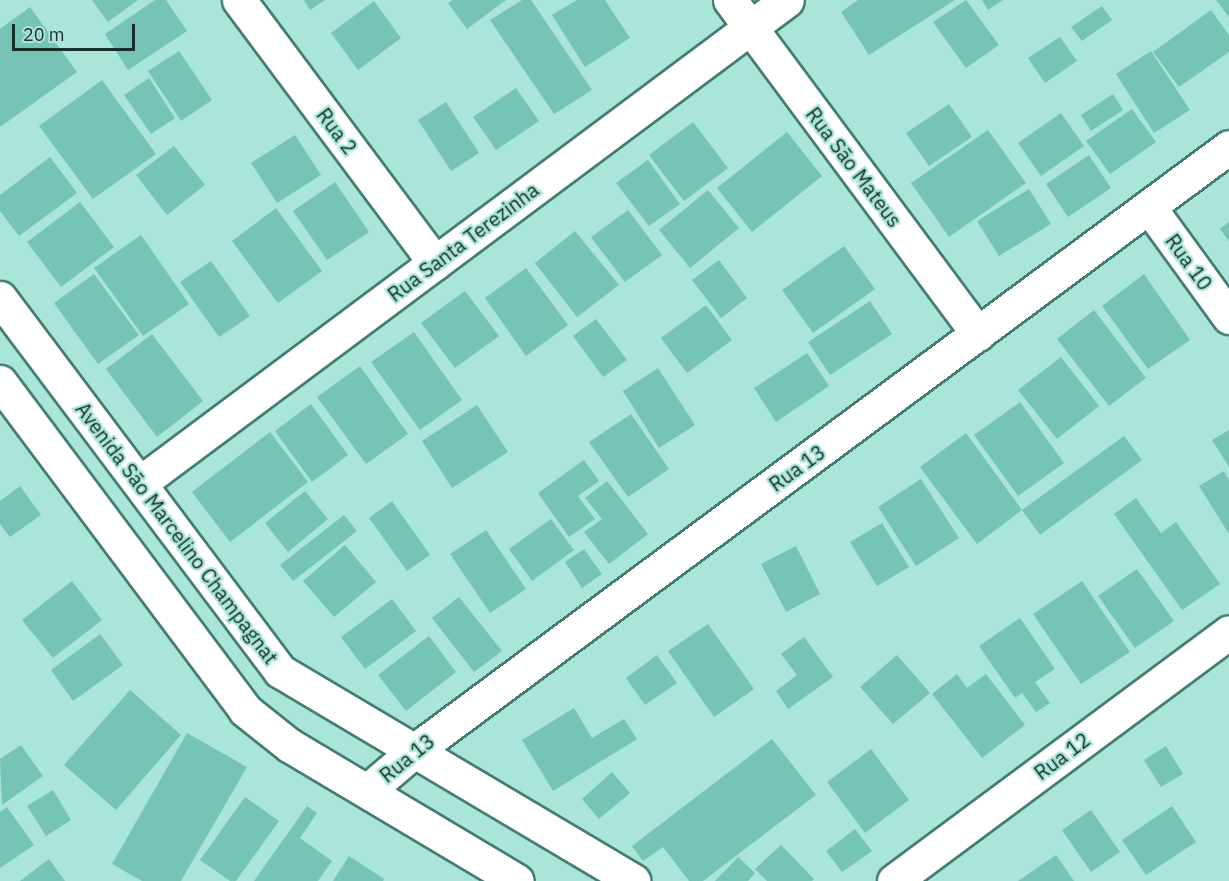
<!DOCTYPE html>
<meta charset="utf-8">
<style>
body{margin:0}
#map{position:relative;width:1229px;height:881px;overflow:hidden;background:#aae5d9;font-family:"IBM Plex Sans",sans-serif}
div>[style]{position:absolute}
.building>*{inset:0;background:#76c4b6}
.roads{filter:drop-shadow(2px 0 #457d73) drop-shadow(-2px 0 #457d73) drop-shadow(0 2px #457d73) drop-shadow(0 -2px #457d73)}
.minor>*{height:33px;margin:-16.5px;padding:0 16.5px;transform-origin:16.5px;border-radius:16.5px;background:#fff}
.tertiary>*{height:33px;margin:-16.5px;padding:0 16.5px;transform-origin:16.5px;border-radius:16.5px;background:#fff}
span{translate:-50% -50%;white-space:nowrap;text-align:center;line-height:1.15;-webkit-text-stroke:4.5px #aae5d9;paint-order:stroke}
.street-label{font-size:20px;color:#182f2b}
.scale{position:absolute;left:12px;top:24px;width:123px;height:27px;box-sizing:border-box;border:3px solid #182f2b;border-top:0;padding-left:8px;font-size:18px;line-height:21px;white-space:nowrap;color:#182f2b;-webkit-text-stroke:4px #aae5d9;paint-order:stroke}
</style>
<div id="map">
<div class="building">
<i style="clip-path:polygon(92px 0,138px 0,108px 22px)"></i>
<i style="clip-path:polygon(155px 0,166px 0,187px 31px,128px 70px,105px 34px)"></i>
<i style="clip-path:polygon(304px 0,325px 0,310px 10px)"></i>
<i style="clip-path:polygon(453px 0,506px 0,467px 29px,448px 3px)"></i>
<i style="clip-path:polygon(522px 0,531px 0,592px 90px,554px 114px,490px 20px)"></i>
<i style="clip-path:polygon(577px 0,605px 0,630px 38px,585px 67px,552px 15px)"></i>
<i style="clip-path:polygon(858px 0,955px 0,869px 55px,841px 12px)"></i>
<i style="clip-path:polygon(966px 0,999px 45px,966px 68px,933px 22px)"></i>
<i style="clip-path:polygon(982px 0,1003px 0,988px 10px)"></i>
<i style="clip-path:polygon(1216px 0,1229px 0,1229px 17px)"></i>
<i style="clip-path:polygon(374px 1px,401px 38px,358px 70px,331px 33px)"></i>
<i style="clip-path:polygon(1102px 6px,1112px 20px,1082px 41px,1071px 27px)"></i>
<i style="clip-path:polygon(30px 7px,77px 72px,0 127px,0 29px)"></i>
<i style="clip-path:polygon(1211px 10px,1229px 35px,1229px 52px,1179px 87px,1153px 52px)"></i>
<i style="clip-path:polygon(1060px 37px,1077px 61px,1045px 83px,1028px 58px)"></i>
<i style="clip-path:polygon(179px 51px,212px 100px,181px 121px,148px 71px)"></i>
<i style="clip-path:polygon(1151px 51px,1190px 110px,1154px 133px,1116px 74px)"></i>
<i style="clip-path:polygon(149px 78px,175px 118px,151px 134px,124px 95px)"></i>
<i style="clip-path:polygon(102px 80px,156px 154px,93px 199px,39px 126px)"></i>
<i style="clip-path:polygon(516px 88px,539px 121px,496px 150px,473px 117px)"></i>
<i style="clip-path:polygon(1113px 94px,1123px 110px,1091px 131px,1081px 115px)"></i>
<i style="clip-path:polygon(446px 102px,479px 153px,451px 171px,418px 120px)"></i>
<i style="clip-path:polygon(949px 104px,972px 137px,929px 166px,906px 133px)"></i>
<i style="clip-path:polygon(1132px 109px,1156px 142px,1110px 174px,1086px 141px)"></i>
<i style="clip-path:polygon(1061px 113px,1084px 146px,1041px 176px,1018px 143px)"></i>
<i style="clip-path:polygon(693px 122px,728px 168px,684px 201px,649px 155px)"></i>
<i style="clip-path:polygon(988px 130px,1026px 183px,949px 237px,911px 183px)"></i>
<i style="clip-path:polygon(787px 132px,822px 176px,752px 232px,717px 188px)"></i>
<i style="clip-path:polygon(295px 135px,321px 175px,277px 203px,251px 163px)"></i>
<i style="clip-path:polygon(174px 146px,205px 185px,167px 215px,136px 175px)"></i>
<i style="clip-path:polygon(1089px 155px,1111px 188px,1068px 217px,1046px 184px)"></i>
<i style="clip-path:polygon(50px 157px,77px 193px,19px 236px,0 211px,0 195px)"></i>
<i style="clip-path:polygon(648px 160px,680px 204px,649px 226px,616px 183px)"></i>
<i style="clip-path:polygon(335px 182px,369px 232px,327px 260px,293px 211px)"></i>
<i style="clip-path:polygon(1029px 189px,1051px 224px,999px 256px,977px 221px)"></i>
<i style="clip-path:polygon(708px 190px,739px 228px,690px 268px,659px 230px)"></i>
<i style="clip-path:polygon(80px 202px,114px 247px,61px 287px,27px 242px)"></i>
<i style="clip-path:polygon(276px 208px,322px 271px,278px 303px,232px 241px)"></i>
<i style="clip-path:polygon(628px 210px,662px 255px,625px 282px,591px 237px)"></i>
<i style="clip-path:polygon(1229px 222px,1229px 241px,1220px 229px)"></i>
<i style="clip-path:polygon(575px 231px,619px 285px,577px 317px,535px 263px)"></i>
<i style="clip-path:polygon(141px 235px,189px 304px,143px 336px,94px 268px)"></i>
<i style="clip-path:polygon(844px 246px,875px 289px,813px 333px,782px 290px)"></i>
<i style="clip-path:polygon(719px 260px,747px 298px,721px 318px,692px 280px)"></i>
<i style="clip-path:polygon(211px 261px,250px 316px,219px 337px,180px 282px)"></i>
<i style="clip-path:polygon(526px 268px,568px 325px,526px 356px,485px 298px)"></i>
<i style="clip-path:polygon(94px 274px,139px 335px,98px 364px,54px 303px)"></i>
<i style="clip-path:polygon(1144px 274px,1190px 340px,1148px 369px,1102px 306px)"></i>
<i style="clip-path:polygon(465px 291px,499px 336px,455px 368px,421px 323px)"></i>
<i style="clip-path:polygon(870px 301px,892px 334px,830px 375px,808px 342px)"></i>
<i style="clip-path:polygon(706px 305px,732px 340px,687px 373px,661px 338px)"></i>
<i style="clip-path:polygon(1094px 310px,1146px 378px,1109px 406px,1057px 339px)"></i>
<i style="clip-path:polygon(596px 319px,627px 360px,603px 377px,573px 336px)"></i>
<i style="clip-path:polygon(414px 332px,462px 400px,420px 430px,371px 362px)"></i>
<i style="clip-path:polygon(152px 334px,203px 401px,157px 437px,106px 369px)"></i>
<i style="clip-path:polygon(807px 353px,829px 386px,776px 422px,754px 388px)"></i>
<i style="clip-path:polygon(1061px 357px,1099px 406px,1057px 439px,1018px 390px)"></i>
<i style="clip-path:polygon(360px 366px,408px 434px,366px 464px,317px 397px)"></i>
<i style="clip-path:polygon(658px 368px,695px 425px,659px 448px,623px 391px)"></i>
<i style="clip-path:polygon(1020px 402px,1064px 463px,1018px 496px,974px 435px)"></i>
<i style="clip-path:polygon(311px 404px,348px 455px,312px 482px,275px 431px)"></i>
<i style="clip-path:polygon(477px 405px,508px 452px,452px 488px,422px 441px)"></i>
<i style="clip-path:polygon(631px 414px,669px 469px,628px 497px,589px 442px)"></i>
<i style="clip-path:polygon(1229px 430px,1229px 467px,1212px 440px)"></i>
<i style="clip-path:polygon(270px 432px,308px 482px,230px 542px,192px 492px)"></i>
<i style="clip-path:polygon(966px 433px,1022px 510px,1124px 436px,1142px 460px,1040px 535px,1022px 510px,977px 544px,920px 467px)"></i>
<i style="clip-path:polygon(584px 460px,599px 481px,578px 496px,595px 519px,569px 537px,538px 493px)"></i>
<i style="clip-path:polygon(1224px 471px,1229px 480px,1229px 534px,1199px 486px)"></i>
<i style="clip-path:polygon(921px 479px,959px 538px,916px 566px,878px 507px)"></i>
<i style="clip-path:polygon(607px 481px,648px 534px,609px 564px,584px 532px,602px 519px,585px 498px)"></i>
<i style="clip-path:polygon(20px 486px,41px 515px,10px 537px,0 524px,0 501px)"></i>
<i style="clip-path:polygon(305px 491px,328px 519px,288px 552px,265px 523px)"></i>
<i style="clip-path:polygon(1136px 498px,1161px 533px,1176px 522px,1220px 584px,1182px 610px,1114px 514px)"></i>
<i style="clip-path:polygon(392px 501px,430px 555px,407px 571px,369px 518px)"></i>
<i style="clip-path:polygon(344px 515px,357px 531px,293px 581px,280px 565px)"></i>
<i style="clip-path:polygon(551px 519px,574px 550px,532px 581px,509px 549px)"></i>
<i style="clip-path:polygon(882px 523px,909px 567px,877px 586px,850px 542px)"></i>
<i style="clip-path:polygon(486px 530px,526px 589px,490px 613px,450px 554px)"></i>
<i style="clip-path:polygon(345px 545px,376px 582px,334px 617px,303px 581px)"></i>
<i style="clip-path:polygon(796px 546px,820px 594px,786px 612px,761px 564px)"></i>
<i style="clip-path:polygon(584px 549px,602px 574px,582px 588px,565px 562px)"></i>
<i style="clip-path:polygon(1137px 569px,1174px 621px,1135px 648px,1098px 596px)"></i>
<i style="clip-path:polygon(72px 581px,102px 620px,53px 658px,22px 620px)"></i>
<i style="clip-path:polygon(1082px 581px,1130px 652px,1081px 684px,1033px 614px)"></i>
<i style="clip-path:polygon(459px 597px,502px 651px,474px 672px,432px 618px)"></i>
<i style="clip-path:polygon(392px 599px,416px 631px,365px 669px,341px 637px)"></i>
<i style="clip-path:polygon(1020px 618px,1055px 669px,1035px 682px,1050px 703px,1036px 712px,1022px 693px,1015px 698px,979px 646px)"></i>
<i style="clip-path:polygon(708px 624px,754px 689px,714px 717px,668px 651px)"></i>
<i style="clip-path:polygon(100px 634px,123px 665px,73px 701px,51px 670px)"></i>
<i style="clip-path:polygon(429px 636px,456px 672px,406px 711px,378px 675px)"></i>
<i style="clip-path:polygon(804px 637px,833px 677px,788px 709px,776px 691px,797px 675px,781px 654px)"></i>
<i style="clip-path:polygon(657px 655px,677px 683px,645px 705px,626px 678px)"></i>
<i style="clip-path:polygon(897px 655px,930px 693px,893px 724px,860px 687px)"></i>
<i style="clip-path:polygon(957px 674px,967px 688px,986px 674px,1025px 725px,982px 758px,932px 694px)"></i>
<i style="clip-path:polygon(130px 690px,181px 735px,116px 810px,64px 765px)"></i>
<i style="clip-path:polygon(574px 708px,592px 738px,624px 719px,637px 739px,553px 791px,522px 740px)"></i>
<i style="clip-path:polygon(187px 733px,247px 767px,181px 881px,142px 881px,112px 864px)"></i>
<i style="clip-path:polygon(772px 739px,816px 795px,703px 881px,689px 881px,663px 847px,643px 861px,632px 846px)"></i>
<i style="clip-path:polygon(21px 745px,43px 776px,2px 805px,0 759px)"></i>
<i style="clip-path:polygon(1166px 746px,1183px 774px,1161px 787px,1144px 760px)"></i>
<i style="clip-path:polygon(871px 749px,909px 800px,865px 833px,827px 782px)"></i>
<i style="clip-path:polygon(612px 772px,630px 793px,599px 819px,582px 799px)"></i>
<i style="clip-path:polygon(53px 790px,71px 820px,46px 836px,27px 806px)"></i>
<i style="clip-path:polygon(245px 797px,279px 821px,236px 881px,230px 881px,200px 860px)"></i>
<i style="clip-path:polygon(307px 806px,317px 813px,300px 838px,332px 861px,318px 881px,254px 881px)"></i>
<i style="clip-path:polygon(1172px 806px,1196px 842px,1146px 875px,1122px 840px)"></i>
<i style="clip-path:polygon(7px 807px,34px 845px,0 868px,0 812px)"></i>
<i style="clip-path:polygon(1091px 810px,1120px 852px,1091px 872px,1062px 830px)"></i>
<i style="clip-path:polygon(855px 829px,872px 851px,842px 872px,826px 851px)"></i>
<i style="clip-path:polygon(781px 845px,814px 879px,812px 881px,767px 881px,755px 869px)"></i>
<i style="clip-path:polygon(1056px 855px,1074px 881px,1018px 881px)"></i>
<i style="clip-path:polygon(349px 856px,384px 879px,383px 881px,333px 881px)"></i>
<i style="clip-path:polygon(738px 857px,755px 873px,748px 881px,715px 881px)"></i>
<i style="clip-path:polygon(49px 859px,65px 881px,20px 881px)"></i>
</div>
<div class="roads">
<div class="minor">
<i style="left:239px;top:0;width:328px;rotate:53.3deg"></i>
<i style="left:730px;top:0;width:416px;rotate:53.4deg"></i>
<i style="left:1149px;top:207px;width:136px;rotate:54deg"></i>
<i style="left:140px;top:483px;width:807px;rotate:-36.74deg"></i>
<i style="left:894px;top:881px;width:417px;rotate:-36.6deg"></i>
</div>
<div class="tertiary">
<i style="left:0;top:298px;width:466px;rotate:53.1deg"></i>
<i style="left:280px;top:671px;width:411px;rotate:30.7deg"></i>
<i style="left:0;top:382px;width:409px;rotate:53.2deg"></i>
<i style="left:245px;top:710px;width:56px;rotate:38.5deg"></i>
<i style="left:289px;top:745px;width:265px;rotate:30.8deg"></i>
<i style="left:367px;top:791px;width:62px;rotate:-40.4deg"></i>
<i style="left:414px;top:751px;width:1014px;rotate:-36.54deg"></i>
</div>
</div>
<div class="street-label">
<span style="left:337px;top:131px;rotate:53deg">Rua 2</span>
<span style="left:854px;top:167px;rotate:53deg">Rua São Mateus</span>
<span style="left:463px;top:242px;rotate:-37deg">Rua Santa Terezinha</span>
<span style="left:1189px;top:262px;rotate:54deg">Rua 10</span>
<span style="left:797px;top:468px;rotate:-36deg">Rua 13</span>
<span style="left:177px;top:533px;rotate:53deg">Avenida São Marcelino Champagnat</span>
<span style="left:1062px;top:756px;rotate:-37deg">Rua 12</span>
<span style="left:407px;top:758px;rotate:-39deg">Rua 13</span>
</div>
<div class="scale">20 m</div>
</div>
